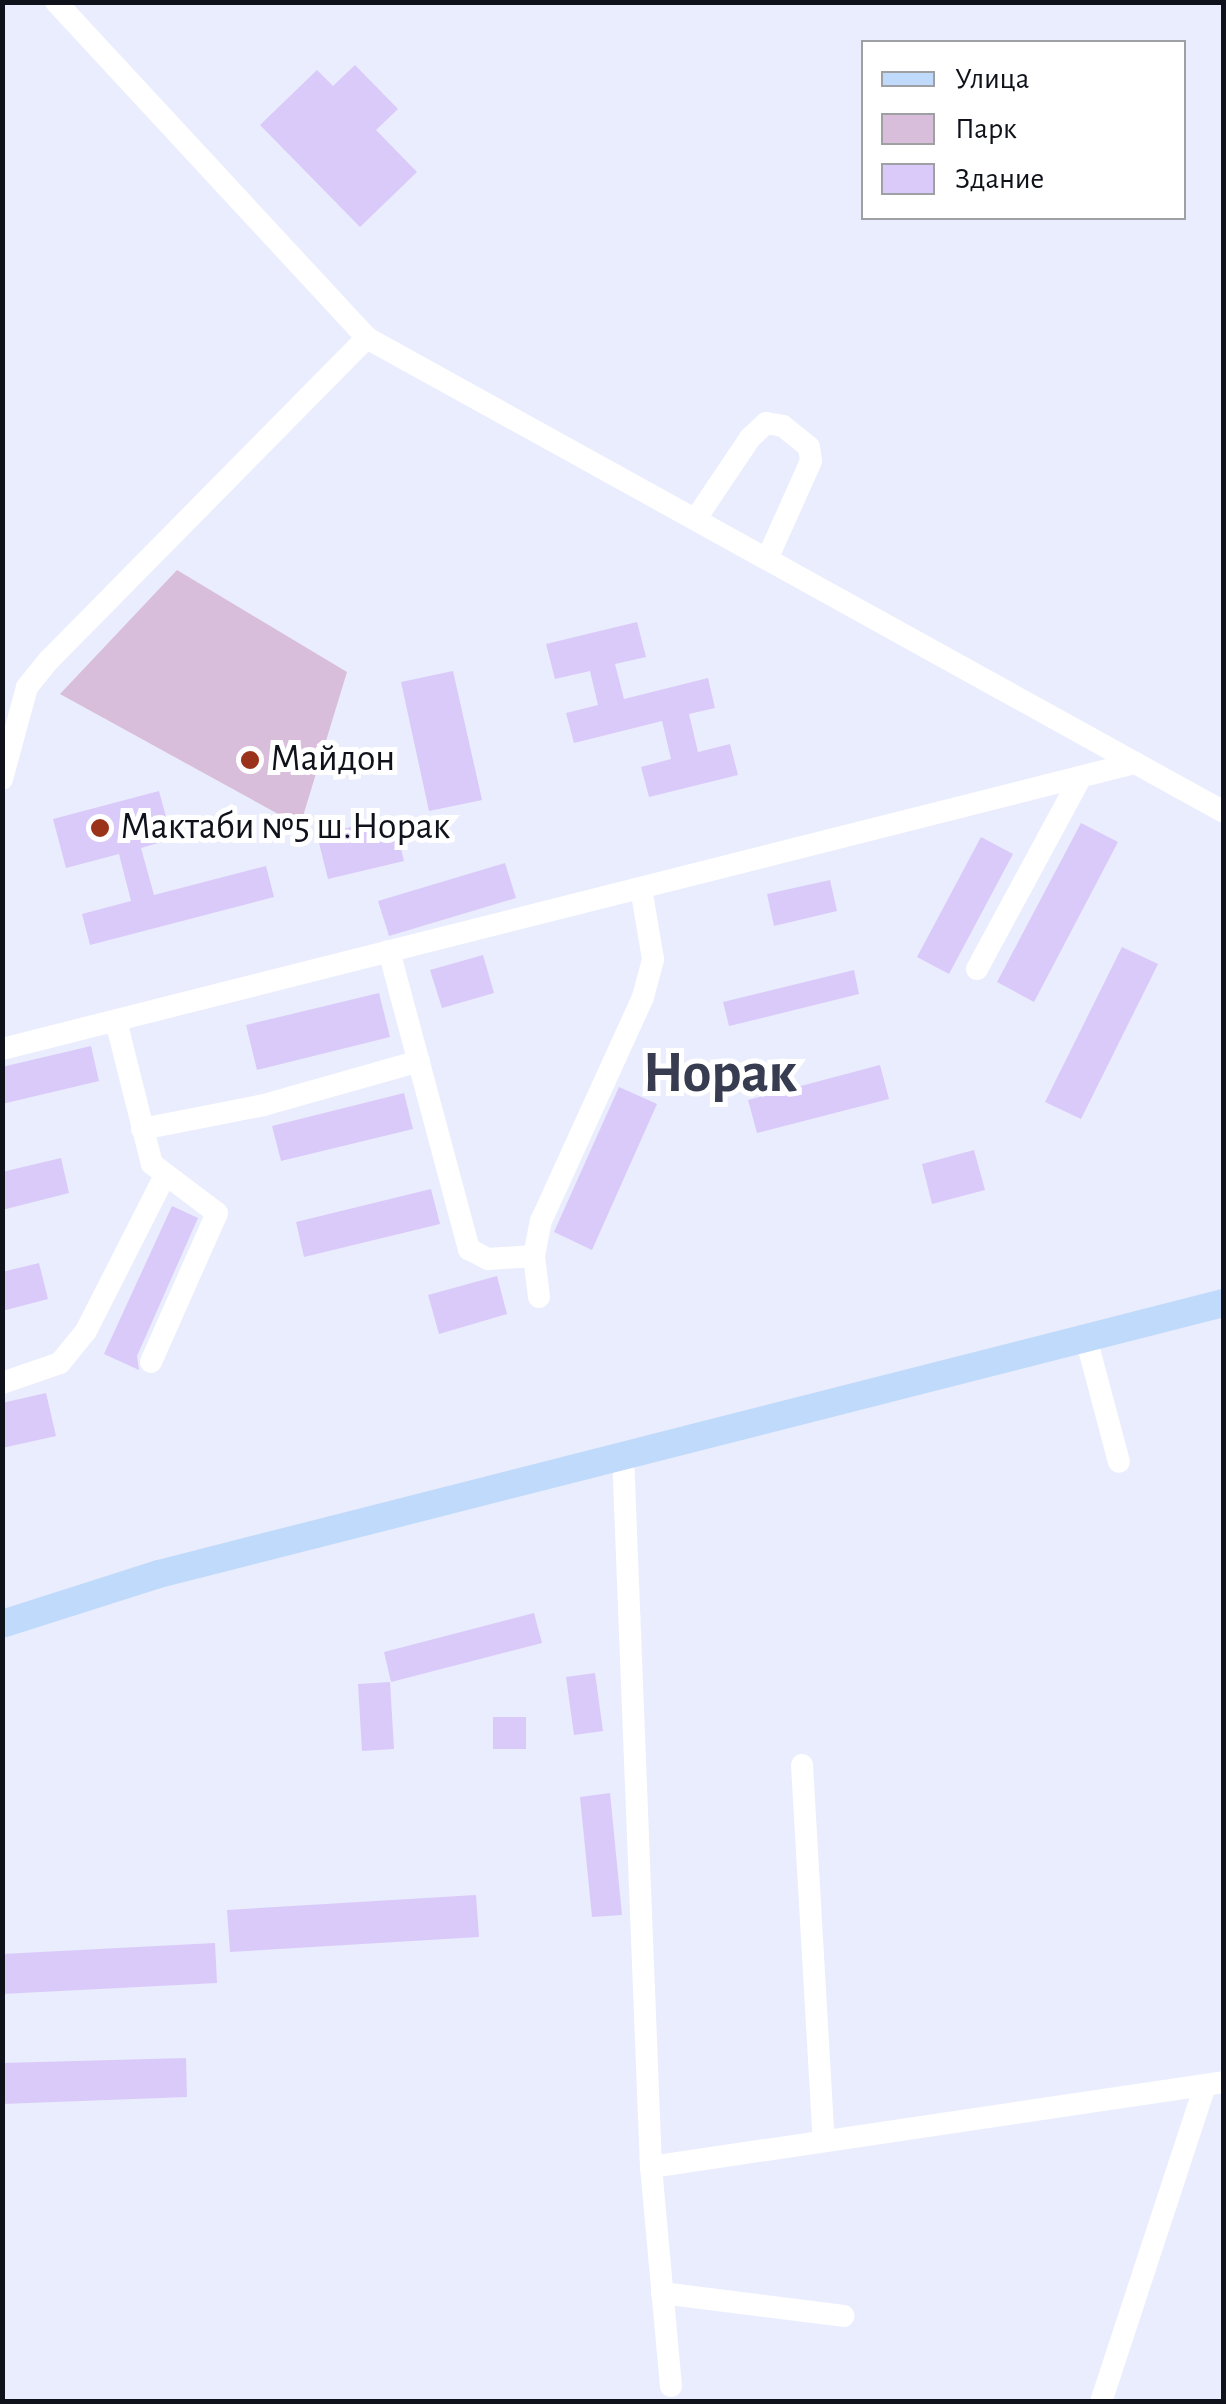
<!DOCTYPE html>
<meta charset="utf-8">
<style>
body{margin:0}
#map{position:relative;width:1226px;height:2404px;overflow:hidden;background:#eaedfd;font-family:"Alegreya Sans",sans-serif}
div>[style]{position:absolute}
.green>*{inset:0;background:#d9bedb}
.building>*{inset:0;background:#dacafa}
.minor>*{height:22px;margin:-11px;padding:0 11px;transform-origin:11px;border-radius:11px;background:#fff}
.major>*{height:28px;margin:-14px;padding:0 14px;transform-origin:14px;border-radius:14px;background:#bfdafa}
.dots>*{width:28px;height:28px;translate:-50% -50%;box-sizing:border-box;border:5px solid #fff;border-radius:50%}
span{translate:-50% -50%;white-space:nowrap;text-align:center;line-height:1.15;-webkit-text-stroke:10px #fff;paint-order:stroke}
.poi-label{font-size:38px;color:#10121b}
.left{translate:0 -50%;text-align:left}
.town-label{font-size:58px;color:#383c50;font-weight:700}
.frame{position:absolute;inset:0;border:5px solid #10121b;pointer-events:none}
.legend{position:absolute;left:861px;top:40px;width:325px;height:180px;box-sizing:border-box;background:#fff;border:2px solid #9fa0a4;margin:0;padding:12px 18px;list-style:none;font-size:30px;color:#10121b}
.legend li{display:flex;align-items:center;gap:20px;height:50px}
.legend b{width:50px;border:2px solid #9fa0a4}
</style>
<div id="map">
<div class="green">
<i style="clip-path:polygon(177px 570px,347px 672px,300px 826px,60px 694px)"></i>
</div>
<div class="building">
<i style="clip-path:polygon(355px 65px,398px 109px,376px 130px,417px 172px,360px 227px,260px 125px,317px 70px,333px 86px)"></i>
<i style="clip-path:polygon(637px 622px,646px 657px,615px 664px,624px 699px,708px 678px,715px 708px,689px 714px,698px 752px,730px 744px,738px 775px,649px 797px,641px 767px,671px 759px,662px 721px,574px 743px,566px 713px,598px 705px,590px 671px,555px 679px,546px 644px)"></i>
<i style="clip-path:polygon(453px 671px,482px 800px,429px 811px,401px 682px)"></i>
<i style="clip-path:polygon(159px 791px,172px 839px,141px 848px,154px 895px,266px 866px,274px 897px,90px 945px,82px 914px,131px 901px,119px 854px,66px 868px,53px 819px)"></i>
<i style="clip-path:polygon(393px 817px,404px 861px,328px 879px,317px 835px)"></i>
<i style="clip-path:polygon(1081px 823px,1118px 842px,1034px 1002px,997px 982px)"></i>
<i style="clip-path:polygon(981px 837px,1013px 854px,949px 974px,917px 957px)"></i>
<i style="clip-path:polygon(505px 863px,516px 898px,389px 936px,378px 901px)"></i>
<i style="clip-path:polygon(830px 880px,837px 911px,774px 926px,767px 894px)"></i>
<i style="clip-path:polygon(1122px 947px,1158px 964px,1081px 1119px,1045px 1102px)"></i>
<i style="clip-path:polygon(483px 955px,494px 993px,442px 1008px,430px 970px)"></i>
<i style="clip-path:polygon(854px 970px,859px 994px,729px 1026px,723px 1002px)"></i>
<i style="clip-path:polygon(379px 993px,390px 1037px,257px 1070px,246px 1025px)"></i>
<i style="clip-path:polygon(91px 1046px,99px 1081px,2px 1104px,2px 1067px)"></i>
<i style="clip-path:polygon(880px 1065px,889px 1099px,757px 1133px,748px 1100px)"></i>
<i style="clip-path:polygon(619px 1087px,657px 1104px,592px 1250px,554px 1232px)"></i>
<i style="clip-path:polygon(404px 1093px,413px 1129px,281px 1161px,272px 1126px)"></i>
<i style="clip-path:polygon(974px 1150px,985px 1190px,932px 1204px,922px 1164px)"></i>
<i style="clip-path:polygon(61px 1158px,69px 1193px,2px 1210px,2px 1172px)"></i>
<i style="clip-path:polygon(431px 1189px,440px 1224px,304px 1257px,296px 1222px)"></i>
<i style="clip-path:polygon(172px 1206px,198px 1218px,137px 1356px,139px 1370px,104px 1354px)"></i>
<i style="clip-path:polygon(39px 1263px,48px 1299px,2px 1311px,2px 1272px)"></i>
<i style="clip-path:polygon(497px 1276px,507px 1314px,439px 1334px,428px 1295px)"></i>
<i style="clip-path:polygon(46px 1393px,56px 1436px,2px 1448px,2px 1403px)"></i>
<i style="clip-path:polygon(534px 1613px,542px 1643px,391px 1682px,384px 1652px)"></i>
<i style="clip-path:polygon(595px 1673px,603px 1731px,574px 1735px,566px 1677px)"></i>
<i style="clip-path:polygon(390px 1682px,394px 1749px,362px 1751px,358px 1684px)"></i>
<i style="clip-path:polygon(493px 1717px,526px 1717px,526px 1749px,493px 1749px)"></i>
<i style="clip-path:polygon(610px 1793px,622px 1915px,592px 1917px,580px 1797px)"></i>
<i style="clip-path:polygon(476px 1895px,479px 1937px,230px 1952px,227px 1910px)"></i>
<i style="clip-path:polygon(215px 1943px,217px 1983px,2px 1994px,2px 1954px)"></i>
<i style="clip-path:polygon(186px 2058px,187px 2097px,2px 2104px,2px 2063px)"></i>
</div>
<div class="minor">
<i style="left:56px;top:2px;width:458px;rotate:47.2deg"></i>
<i style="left:367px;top:338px;width:979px;rotate:28.95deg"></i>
<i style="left:697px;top:517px;width:95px;rotate:-56.1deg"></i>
<i style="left:750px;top:438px;width:22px;rotate:-43deg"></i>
<i style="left:766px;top:423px;width:17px;rotate:10deg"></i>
<i style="left:783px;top:426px;width:33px;rotate:39deg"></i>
<i style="left:809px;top:447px;width:14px;rotate:82deg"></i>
<i style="left:811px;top:461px;width:105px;rotate:114.1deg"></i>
<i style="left:2px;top:779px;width:95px;rotate:-74.8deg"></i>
<i style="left:27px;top:687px;width:36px;rotate:-51deg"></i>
<i style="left:50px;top:659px;width:451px;rotate:-45.4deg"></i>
<i style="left:389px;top:951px;width:309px;rotate:75deg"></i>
<i style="left:469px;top:1249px;width:21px;rotate:28deg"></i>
<i style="left:488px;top:1259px;width:46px;rotate:-3.7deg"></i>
<i style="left:977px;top:969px;width:218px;rotate:-61.6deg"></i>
<i style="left:116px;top:1021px;width:147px;rotate:75.9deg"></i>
<i style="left:152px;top:1164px;width:81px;rotate:37deg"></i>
<i style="left:217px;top:1213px;width:163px;rotate:113.9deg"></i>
<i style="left:2px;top:1049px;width:1169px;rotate:-14.17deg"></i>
<i style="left:142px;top:1129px;width:124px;rotate:-11.1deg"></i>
<i style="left:264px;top:1105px;width:161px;rotate:-15.8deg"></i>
<i style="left:539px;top:1297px;width:41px;rotate:-97deg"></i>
<i style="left:534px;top:1256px;width:36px;rotate:-79deg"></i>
<i style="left:541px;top:1221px;width:246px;rotate:-65.5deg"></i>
<i style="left:643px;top:997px;width:39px;rotate:-75deg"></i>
<i style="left:653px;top:959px;width:72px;rotate:-99.6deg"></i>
<i style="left:1086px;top:1338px;width:128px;rotate:75.1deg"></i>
<i style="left:2px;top:1383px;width:61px;rotate:-19deg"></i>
<i style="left:60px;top:1363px;width:41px;rotate:-50.9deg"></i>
<i style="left:86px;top:1331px;width:170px;rotate:-63.1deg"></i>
<i style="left:623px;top:1455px;width:713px;rotate:87.75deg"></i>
<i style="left:651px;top:2167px;width:579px;rotate:-8.44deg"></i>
<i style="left:802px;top:1765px;width:377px;rotate:86.7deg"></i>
<i style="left:651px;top:2167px;width:220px;rotate:84.8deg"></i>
<i style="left:662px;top:2293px;width:183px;rotate:7.2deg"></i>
<i style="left:1101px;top:2402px;width:333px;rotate:-71.8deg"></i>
</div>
<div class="major">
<i style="left:2px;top:1624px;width:165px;rotate:-17.7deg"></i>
<i style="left:159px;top:1574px;width:1099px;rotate:-14.28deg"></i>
</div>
<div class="dots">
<i style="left:250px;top:760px;background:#9b331a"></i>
<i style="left:100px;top:828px;background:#9b331a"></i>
</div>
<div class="poi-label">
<span class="left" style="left:270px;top:760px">Майдон</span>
<span class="left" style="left:120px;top:828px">Мактаби №5 ш.Норак</span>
</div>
<div class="town-label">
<span style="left:720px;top:1074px">Норак</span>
</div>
<div class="frame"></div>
<ul class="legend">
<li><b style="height:12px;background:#bfdafa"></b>Улица</li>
<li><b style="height:28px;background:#d9bedb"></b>Парк</li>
<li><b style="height:28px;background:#dacafa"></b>Здание</li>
</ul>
</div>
